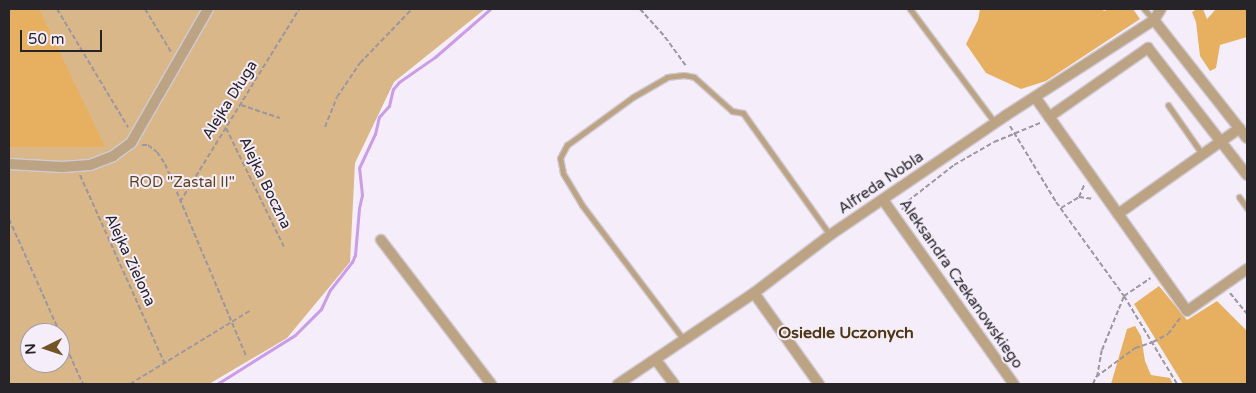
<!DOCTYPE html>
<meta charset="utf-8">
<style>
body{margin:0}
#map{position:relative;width:1256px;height:393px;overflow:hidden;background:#f5eefa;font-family:"Varela Round",sans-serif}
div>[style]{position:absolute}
.green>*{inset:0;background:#dab789}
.forest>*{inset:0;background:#e7af60}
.stream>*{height:3px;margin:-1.5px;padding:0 1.5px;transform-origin:1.5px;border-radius:1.5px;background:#ca9ce9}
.path>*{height:2px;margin-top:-1px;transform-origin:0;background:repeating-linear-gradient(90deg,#9b969f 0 5px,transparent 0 7.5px)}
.roads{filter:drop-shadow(1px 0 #d0cad4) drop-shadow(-1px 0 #d0cad4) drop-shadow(0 1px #d0cad4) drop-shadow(0 -1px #d0cad4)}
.lane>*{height:5px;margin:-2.5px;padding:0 2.5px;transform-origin:2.5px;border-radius:2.5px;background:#bca383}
.street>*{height:10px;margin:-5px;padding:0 5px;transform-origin:5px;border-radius:5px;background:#bca383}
span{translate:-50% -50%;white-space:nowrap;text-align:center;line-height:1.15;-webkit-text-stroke:4px #f5eefa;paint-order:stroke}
.street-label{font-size:15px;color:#262428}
.park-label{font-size:15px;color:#5c4423}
.neighbourhood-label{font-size:16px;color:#4e3613;font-weight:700}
.frame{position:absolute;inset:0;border:10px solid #262428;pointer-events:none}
.north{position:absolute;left:20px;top:323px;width:50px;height:50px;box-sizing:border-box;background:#f5eefa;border:1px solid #a29da6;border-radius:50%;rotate:266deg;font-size:14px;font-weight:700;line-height:20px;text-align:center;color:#262428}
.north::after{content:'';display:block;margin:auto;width:18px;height:22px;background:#735429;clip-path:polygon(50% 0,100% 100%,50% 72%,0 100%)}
.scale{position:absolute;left:20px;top:30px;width:82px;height:22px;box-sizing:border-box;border:2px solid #262428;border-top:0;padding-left:6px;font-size:15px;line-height:18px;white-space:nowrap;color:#262428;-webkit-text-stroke:4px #f5eefa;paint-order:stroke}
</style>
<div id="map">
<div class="green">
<i style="clip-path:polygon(evenodd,9px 9px,485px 9px,394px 82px,355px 163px,350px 262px,287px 338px,209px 384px,9px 384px,9px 9px,30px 333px,60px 333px,60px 363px,30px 363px,30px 333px)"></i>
</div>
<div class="forest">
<i style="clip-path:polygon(9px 9px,39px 9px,105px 147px,9px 147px)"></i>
<i style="clip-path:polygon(980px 9px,1102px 9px,1104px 11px,1109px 9px,1133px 9px,1140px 19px,1046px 81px,1021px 89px,986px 73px,966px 44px,978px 20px)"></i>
<i style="clip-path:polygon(1197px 9px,1203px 9px,1207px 19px,1216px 9px,1247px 9px,1247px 37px,1220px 45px,1216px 68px,1210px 71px,1200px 56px,1196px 22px,1192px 12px)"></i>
<i style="clip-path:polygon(1159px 286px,1187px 320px,1217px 301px,1247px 331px,1247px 384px,1183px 384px,1134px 304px)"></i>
<i style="clip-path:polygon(1135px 326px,1141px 336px,1145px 361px,1151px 375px,1170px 378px,1173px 384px,1111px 384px,1127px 329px)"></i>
</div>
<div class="stream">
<i style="left:217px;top:384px;width:92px;rotate:-32.1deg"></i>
<i style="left:295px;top:335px;width:37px;rotate:-45deg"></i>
<i style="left:321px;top:309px;width:21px;rotate:-65deg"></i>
<i style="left:330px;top:290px;width:36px;rotate:-52deg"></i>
<i style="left:352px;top:262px;width:8px;rotate:-67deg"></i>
<i style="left:355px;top:255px;width:47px;rotate:-85.1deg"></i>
<i style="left:359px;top:208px;width:13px;rotate:-77deg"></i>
<i style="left:362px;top:195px;width:27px;rotate:-96deg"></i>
<i style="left:359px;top:168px;width:38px;rotate:-65deg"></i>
<i style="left:375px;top:134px;width:17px;rotate:-77deg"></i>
<i style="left:379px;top:117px;width:15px;rotate:-48deg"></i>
<i style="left:389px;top:106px;width:17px;rotate:-77deg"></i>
<i style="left:393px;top:89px;width:9px;rotate:-49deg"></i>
<i style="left:399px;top:82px;width:44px;rotate:-34.8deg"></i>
<i style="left:435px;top:57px;width:73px;rotate:-41.1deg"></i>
</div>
<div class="path">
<i style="left:57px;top:9px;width:138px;rotate:59deg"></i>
<i style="left:145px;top:9px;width:50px;rotate:58.8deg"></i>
<i style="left:640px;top:9px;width:38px;rotate:48deg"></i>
<i style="left:665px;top:37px;width:37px;rotate:54deg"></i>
<i style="left:241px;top:105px;width:41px;rotate:18.4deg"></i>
<i style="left:1010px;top:126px;width:89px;rotate:58.8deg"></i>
<i style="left:1056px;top:202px;width:116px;rotate:54.1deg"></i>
<i style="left:1124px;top:296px;width:103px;rotate:58.9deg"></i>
<i style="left:325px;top:127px;width:32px;rotate:-68deg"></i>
<i style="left:337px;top:97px;width:41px;rotate:-55.9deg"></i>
<i style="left:360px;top:63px;width:75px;rotate:-46.1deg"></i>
<i style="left:226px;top:128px;width:132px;rotate:64deg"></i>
<i style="left:142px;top:145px;width:6px"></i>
<i style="left:148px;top:145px;width:11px;rotate:38deg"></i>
<i style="left:157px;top:152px;width:14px;rotate:56deg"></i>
<i style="left:165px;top:164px;width:208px;rotate:67.1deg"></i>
<i style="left:80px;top:175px;width:207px;rotate:65.8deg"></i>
<i style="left:1079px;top:197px;width:15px;rotate:8deg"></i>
<i style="left:180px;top:202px;width:227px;rotate:-58.3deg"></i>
<i style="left:1061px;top:208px;width:21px;rotate:-31deg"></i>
<i style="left:1079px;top:197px;width:13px;rotate:-67deg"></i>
<i style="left:902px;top:210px;width:11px;rotate:-56deg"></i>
<i style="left:908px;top:201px;width:58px;rotate:-38deg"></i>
<i style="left:954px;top:165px;width:46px;rotate:-29.9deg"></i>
<i style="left:994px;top:142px;width:50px;rotate:-22.4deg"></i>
<i style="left:9px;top:219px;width:125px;rotate:65.9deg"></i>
<i style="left:1230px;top:293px;width:27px;rotate:51deg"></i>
<i style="left:60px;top:334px;width:55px;rotate:65.3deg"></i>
<i style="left:1097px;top:377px;width:27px;rotate:-80deg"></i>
<i style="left:1102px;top:350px;width:58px;rotate:-67.8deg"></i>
<i style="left:1124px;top:296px;width:32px;rotate:-34deg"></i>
<i style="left:130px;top:384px;width:142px;rotate:-31.4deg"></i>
<i style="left:1093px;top:384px;width:8px;rotate:-67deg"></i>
<i style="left:1096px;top:377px;width:49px;rotate:-36.6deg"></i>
<i style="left:1135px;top:348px;width:19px;rotate:-18deg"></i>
<i style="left:1153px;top:342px;width:17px;rotate:-28deg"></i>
<i style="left:1168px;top:334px;width:20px;rotate:-53deg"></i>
</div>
<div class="roads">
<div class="lane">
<i style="left:910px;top:9px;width:142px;rotate:53.3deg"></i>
<i style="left:1144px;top:9px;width:15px;rotate:48deg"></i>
<i style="left:1168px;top:105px;width:60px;rotate:55.2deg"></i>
<i style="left:1239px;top:197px;width:14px;rotate:54deg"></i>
<i style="left:684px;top:340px;width:169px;rotate:-127.1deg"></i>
<i style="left:582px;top:205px;width:37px;rotate:-121deg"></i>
<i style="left:563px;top:173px;width:15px;rotate:-101deg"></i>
<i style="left:560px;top:158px;width:15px;rotate:-62deg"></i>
<i style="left:567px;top:145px;width:82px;rotate:-36deg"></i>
<i style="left:633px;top:97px;width:39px;rotate:-30deg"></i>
<i style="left:667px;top:77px;width:17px;rotate:-7deg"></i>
<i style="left:684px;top:75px;width:10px;rotate:11deg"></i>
<i style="left:694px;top:77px;width:51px;rotate:41.8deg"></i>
<i style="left:732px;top:111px;width:11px;rotate:10deg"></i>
<i style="left:743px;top:113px;width:150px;rotate:54.5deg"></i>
</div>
<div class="street">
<i style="left:1154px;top:20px;width:150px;rotate:51.8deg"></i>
<i style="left:1035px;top:97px;width:262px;rotate:54.6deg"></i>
<i style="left:1187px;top:311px;width:73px;rotate:-35deg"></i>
<i style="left:1049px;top:117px;width:121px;rotate:-34.9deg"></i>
<i style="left:1148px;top:48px;width:161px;rotate:52.1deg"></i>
<i style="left:9px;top:164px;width:53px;rotate:3.2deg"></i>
<i style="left:62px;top:167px;width:28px;rotate:-4deg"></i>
<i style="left:90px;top:165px;width:25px;rotate:-21deg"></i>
<i style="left:113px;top:156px;width:22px;rotate:-36deg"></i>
<i style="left:131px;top:143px;width:155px;rotate:-60.1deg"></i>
<i style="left:883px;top:200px;width:226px;rotate:54.6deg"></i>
<i style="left:1118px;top:214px;width:149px;rotate:-35.2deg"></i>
<i style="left:381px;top:240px;width:181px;rotate:52.6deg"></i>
<i style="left:754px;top:293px;width:112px;rotate:54.5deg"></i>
<i style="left:656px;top:360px;width:30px;rotate:53deg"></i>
<i style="left:618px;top:384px;width:164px;rotate:-33.8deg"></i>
<i style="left:754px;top:293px;width:96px;rotate:-37.3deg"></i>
<i style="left:830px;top:235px;width:212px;rotate:-34.2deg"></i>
<i style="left:1005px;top:116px;width:177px;rotate:-32.8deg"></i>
<i style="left:1154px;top:20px;width:13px;rotate:-58deg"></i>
</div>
</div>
<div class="street-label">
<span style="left:230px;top:100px;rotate:-58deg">Alejka Długa</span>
<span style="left:265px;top:183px;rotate:64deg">Alejka Boczna</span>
<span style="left:881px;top:183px;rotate:-34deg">Alfreda Nobla</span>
<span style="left:130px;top:260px;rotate:65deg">Alejka Zielona</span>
<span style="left:961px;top:284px;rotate:55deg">Aleksandra Czekanowskiego</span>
</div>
<div class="park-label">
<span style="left:182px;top:183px">ROD "Zastal II"</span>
</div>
<div class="neighbourhood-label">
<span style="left:846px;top:333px">Osiedle Uczonych</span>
</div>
<div class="frame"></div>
<div class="north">N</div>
<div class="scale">50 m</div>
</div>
